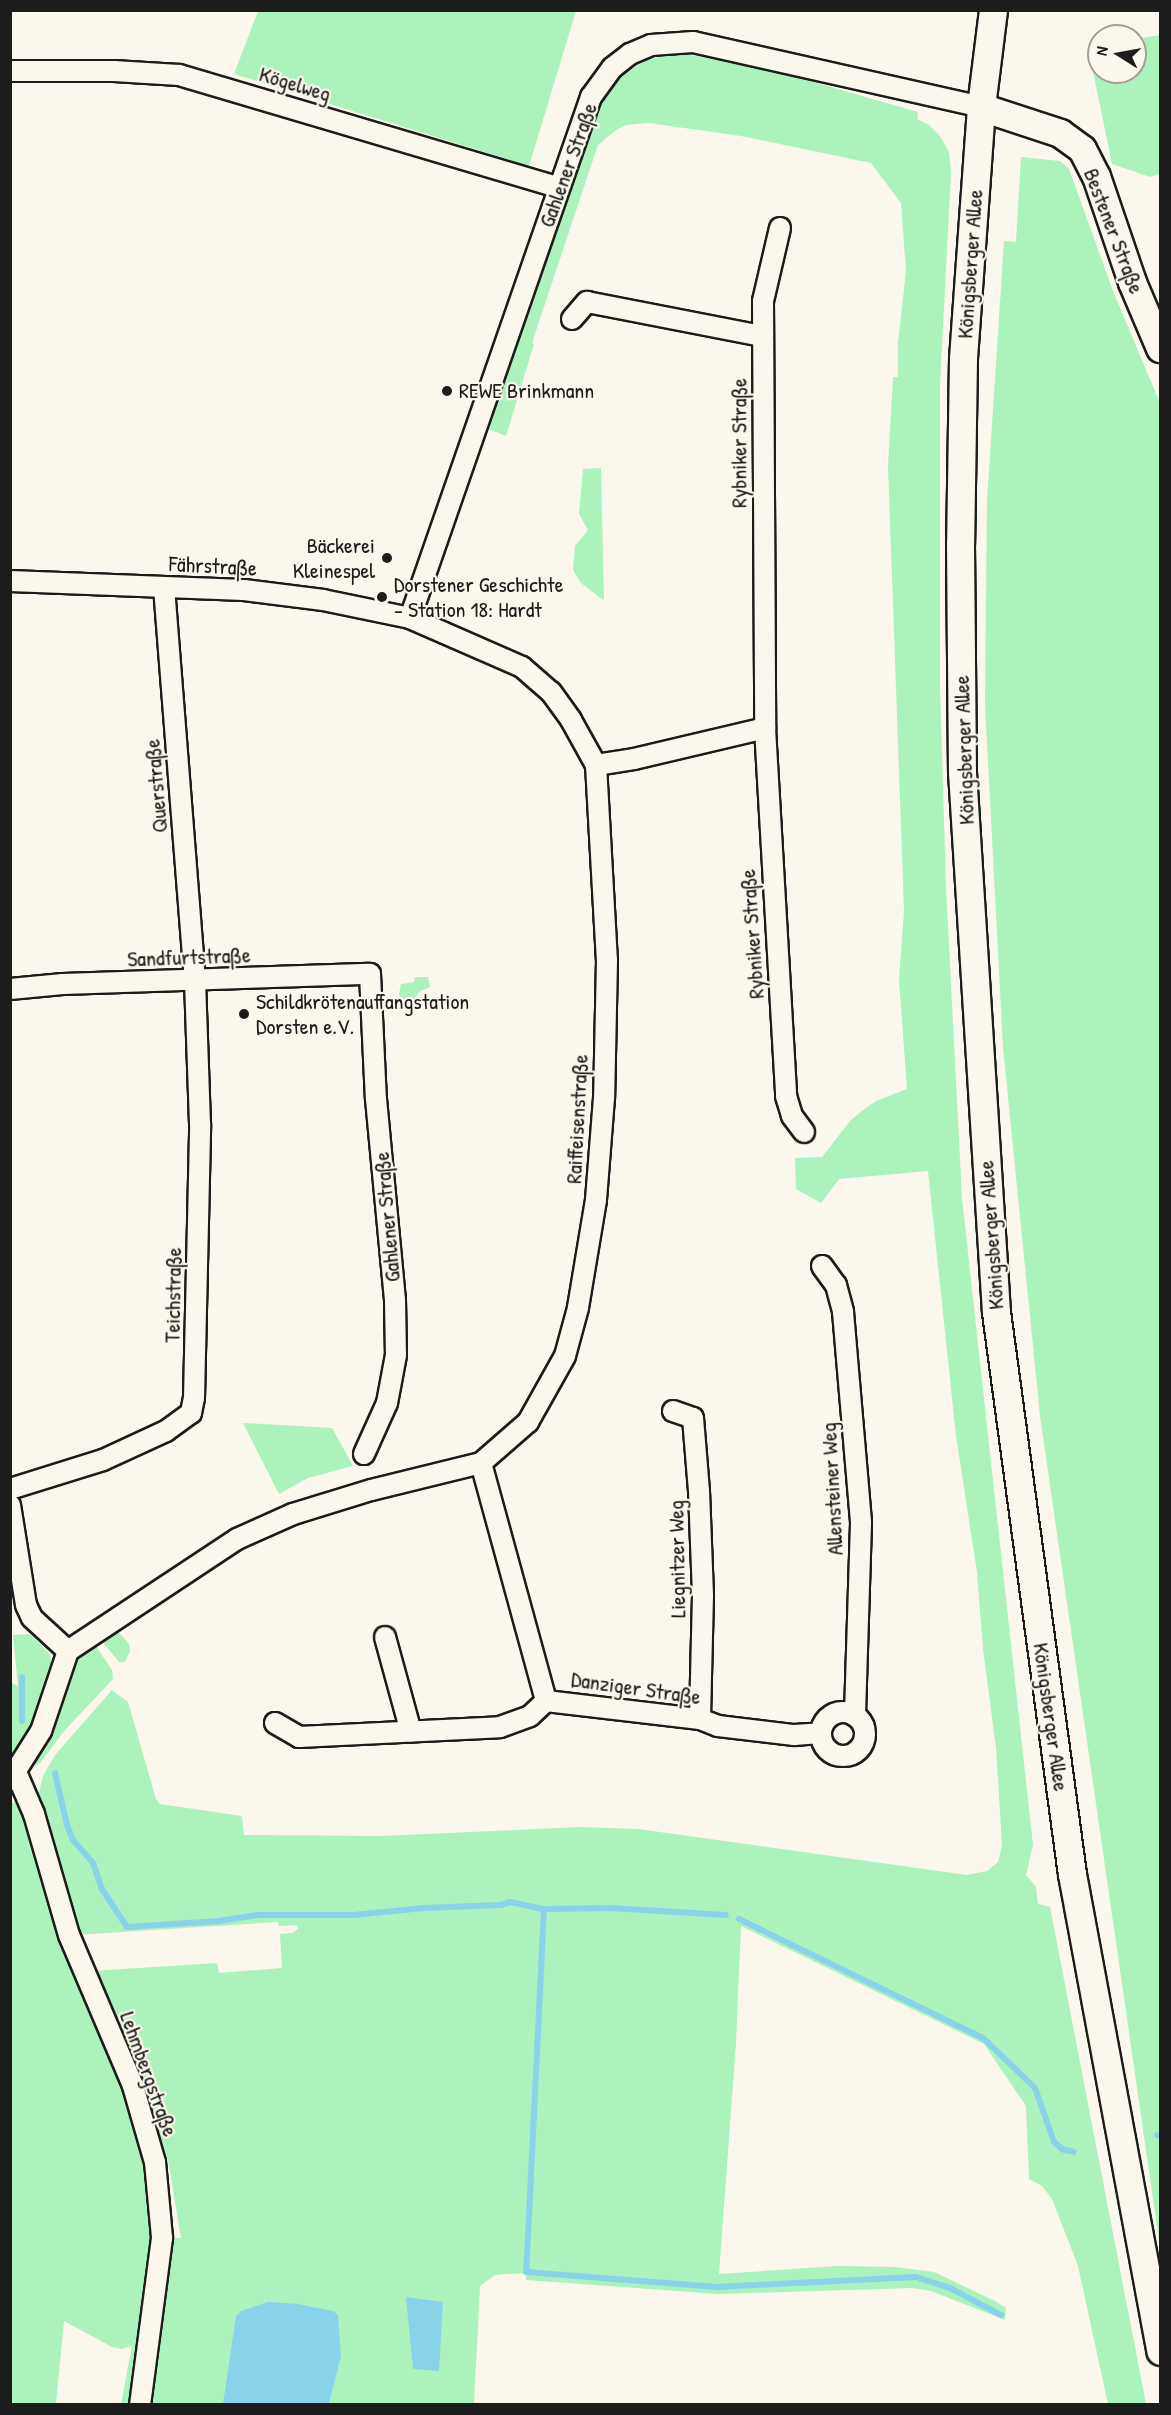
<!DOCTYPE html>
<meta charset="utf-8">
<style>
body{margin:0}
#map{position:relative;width:1171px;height:2415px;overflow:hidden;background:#fbf7ec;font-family:"Patrick Hand",sans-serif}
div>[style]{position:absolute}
.green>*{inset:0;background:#acf2bd}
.water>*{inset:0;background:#89d3ea}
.stream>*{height:6px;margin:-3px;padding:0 3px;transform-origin:3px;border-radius:3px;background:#89d3ea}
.roads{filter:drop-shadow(2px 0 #1c1c1c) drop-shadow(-2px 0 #1c1c1c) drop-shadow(0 2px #1c1c1c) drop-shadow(0 -2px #1c1c1c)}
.street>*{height:20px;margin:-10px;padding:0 10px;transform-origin:10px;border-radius:10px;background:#fbf7ec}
.street>.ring{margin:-10px;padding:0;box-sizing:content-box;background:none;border:20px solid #fbf7ec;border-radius:50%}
.secondary>*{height:27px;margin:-13.5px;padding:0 13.5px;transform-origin:13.5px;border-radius:13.5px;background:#fbf7ec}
.dots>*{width:16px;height:16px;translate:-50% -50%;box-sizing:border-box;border:3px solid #fbf7ec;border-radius:50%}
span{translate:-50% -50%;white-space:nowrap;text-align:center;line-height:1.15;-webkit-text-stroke:4.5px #fbf7ec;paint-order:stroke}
.street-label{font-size:22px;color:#1c1c1c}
.poi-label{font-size:22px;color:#1c1c1c}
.left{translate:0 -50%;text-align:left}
.right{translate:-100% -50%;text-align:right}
.frame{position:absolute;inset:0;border:12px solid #1c1c1c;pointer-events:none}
.north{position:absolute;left:1087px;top:24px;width:60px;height:60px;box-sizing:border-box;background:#fbf7ec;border:2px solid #a29f99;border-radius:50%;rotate:281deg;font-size:16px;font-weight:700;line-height:24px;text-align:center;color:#1c1c1c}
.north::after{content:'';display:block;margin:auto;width:21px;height:27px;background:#1c1c1c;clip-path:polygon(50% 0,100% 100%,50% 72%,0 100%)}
</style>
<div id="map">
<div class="green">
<i style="clip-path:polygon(258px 11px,258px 10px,576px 11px,529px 166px,234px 74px)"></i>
<i style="clip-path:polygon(1160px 35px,1160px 174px,1150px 177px,1112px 164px,1088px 47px,1099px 45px,1099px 72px,1135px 72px,1135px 39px)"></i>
<i style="clip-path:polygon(672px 53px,744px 62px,918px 112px,917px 119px,929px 125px,940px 136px,949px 152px,951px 173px,940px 385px,940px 688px,946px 887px,962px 1198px,1033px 1845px,1026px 1875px,1036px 1887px,1038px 1904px,1050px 1907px,1146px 2404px,1108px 2404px,1078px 2266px,1052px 2199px,1042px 2186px,1029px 2179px,1026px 2106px,984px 2044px,741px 1926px,736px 2043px,719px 2274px,838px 2266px,895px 2267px,934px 2272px,997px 2302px,1006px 2308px,1005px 2320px,931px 2291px,913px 2288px,718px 2294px,526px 2280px,526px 2273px,506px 2274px,495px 2275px,480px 2286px,474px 2404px,144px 2404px,167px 2238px,181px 2238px,168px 2160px,91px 1971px,217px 1963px,219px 1973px,282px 1968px,280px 1934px,292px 1933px,298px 1929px,298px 1925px,279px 1926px,278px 1922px,75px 1935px,38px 1806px,38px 1796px,43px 1776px,55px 1755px,112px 1690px,128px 1702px,156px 1799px,160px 1804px,242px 1816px,244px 1835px,382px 1836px,581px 1827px,638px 1829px,967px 1875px,987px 1871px,998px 1862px,1002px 1845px,996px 1748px,983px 1649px,977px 1572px,956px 1436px,928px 1171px,839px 1179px,821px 1203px,796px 1189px,795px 1158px,822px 1157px,850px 1121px,863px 1110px,876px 1101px,907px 1089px,899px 980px,904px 911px,888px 466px,893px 377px,898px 377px,898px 343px,906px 271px,901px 203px,871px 163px,741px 136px,649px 123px,626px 125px,616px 130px,598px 145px,532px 343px,534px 344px,506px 436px,489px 429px,591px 123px,611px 88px,623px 75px,645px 61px)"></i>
<i style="clip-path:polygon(1021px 157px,1060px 161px,1069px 169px,1113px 291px,1160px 403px,1160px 2247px,1040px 1416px,1003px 1047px,985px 705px,987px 501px,1004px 241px,1016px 242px)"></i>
<i style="clip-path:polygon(601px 468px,604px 598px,603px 600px,581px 583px,573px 570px,575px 546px,588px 530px,579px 514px,583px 469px)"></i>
<i style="clip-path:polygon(415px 977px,428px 977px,430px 987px,419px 992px,415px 999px,402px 1002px,399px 994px,401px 984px,414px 982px)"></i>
<i style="clip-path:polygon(243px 1423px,332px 1428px,353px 1466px,308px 1478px,279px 1494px)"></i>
<i style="clip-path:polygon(116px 1629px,129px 1644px,130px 1651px,125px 1662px,119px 1662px,101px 1640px)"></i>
<i style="clip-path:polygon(30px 1634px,50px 1654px,52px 1667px,28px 1733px,11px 1760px,11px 1683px,18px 1686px,13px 1635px)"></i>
<i style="clip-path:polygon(95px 1645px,112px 1670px,113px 1679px,65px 1730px,40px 1763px,35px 1766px,37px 1751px,74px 1663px)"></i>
<i style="clip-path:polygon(10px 1802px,22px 1804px,143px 2144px,155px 2235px,133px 2404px,121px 2404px,132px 2346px,122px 2349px,112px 2347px,64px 2321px,56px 2404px,11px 2404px)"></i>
</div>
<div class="water">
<i style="clip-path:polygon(406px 2297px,443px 2302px,439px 2371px,413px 2369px)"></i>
<i style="clip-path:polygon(268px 2302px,298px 2304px,333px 2311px,338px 2315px,341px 2356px,329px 2403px,223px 2404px,236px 2316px,241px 2311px)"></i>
</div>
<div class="stream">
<i style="left:22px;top:1677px;width:44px;rotate:90deg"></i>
<i style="left:55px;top:1773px;width:53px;rotate:77deg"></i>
<i style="left:67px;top:1825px;width:16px;rotate:68deg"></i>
<i style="left:73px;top:1840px;width:30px;rotate:49deg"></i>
<i style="left:93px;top:1863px;width:28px;rotate:71deg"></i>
<i style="left:102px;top:1889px;width:45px;rotate:56.7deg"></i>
<i style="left:127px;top:1927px;width:92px;rotate:-3.7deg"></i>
<i style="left:219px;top:1921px;width:38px;rotate:-9deg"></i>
<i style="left:257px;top:1915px;width:96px"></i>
<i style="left:353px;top:1915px;width:71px;rotate:-5.6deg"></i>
<i style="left:424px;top:1908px;width:77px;rotate:-2.2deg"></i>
<i style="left:501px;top:1905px;width:9px;rotate:-18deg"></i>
<i style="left:510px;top:1902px;width:35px;rotate:12deg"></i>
<i style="left:544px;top:1909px;width:67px;rotate:-0.9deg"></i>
<i style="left:611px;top:1908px;width:115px;rotate:3.5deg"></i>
<i style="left:544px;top:1909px;width:363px;rotate:92.8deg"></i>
<i style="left:526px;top:2272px;width:192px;rotate:4.5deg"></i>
<i style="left:717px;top:2287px;width:199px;rotate:-2.9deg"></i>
<i style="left:916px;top:2277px;width:36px;rotate:18deg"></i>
<i style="left:950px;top:2288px;width:58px;rotate:27.9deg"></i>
<i style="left:739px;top:1919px;width:271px;rotate:26deg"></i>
<i style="left:983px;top:2038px;width:72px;rotate:43.9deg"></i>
<i style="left:1035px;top:2088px;width:57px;rotate:70.6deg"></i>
<i style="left:1054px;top:2142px;width:11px;rotate:41deg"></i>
<i style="left:1062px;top:2149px;width:12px;rotate:14deg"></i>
<i style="left:1157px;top:2135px;width:3px;rotate:18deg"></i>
</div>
<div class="roads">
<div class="street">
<i style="left:10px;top:71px;width:104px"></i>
<i style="left:114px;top:71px;width:65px;rotate:3.5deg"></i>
<i style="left:179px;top:75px;width:395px;rotate:16.5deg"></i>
<i style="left:780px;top:228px;width:75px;rotate:103.1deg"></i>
<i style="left:763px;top:301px;width:427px;rotate:89.7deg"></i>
<i style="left:765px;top:728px;width:369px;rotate:86.7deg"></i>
<i style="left:786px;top:1096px;width:21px;rotate:73deg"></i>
<i style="left:792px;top:1116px;width:20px;rotate:53deg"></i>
<i style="left:572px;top:319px;width:23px;rotate:-49deg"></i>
<i style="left:587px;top:302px;width:178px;rotate:11deg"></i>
<i style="left:10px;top:581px;width:234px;rotate:2.2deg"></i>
<i style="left:244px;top:590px;width:80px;rotate:7.2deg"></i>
<i style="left:323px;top:600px;width:89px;rotate:11.7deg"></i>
<i style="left:410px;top:618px;width:122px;rotate:23.6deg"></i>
<i style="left:522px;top:667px;width:38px;rotate:41deg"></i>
<i style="left:551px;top:692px;width:34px;rotate:54deg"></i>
<i style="left:571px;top:720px;width:51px;rotate:60.9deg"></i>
<i style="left:596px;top:765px;width:195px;rotate:86.8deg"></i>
<i style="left:607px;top:960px;width:138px;rotate:91.2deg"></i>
<i style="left:604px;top:1098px;width:102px;rotate:94.5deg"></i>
<i style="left:596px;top:1200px;width:109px;rotate:99.5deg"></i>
<i style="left:578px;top:1308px;width:50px;rotate:105.2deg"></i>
<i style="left:565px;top:1356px;width:76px;rotate:119.3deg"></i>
<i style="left:528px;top:1422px;width:62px;rotate:138.9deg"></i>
<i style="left:481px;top:1463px;width:113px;rotate:166.2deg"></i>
<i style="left:371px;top:1490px;width:82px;rotate:162.9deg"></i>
<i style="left:293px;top:1514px;width:61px;rotate:155.9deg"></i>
<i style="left:237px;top:1539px;width:203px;rotate:146.5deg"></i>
<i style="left:68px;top:1651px;width:84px;rotate:108.6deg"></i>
<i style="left:41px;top:1731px;width:58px;rotate:122.3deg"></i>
<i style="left:410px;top:618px;width:552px;rotate:-70.84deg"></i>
<i style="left:591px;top:97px;width:36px;rotate:-54deg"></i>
<i style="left:612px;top:68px;width:23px;rotate:-38deg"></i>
<i style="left:630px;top:54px;width:23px;rotate:-23deg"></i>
<i style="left:651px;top:45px;width:42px;rotate:-4.1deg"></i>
<i style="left:693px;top:42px;width:295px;rotate:12.7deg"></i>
<i style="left:596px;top:765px;width:38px;rotate:-9deg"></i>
<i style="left:634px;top:759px;width:135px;rotate:-13.3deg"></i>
<i style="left:10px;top:989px;width:53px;rotate:-5.4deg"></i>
<i style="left:63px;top:984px;width:307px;rotate:-1.9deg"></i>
<i style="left:370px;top:974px;width:125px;rotate:87.3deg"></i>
<i style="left:376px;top:1099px;width:202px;rotate:84.6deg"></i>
<i style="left:395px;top:1300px;width:55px;rotate:89deg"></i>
<i style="left:396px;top:1355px;width:49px;rotate:100.6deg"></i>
<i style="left:387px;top:1403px;width:56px;rotate:114.3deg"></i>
<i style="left:822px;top:1266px;width:24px;rotate:54deg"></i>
<i style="left:836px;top:1285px;width:28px;rotate:75deg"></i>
<i style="left:843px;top:1312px;width:212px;rotate:85.1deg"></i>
<i style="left:861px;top:1523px;width:193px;rotate:91.8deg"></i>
<i style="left:673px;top:1411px;width:21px;rotate:19deg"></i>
<i style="left:693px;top:1418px;width:73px;rotate:85.3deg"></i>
<i style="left:699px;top:1491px;width:104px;rotate:87.8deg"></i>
<i style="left:703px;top:1595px;width:124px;rotate:91.4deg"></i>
<i style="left:481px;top:1463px;width:247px;rotate:74.7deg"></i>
<i style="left:546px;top:1701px;width:155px;rotate:6.7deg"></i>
<i style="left:700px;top:1719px;width:19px;rotate:21deg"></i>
<i style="left:718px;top:1726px;width:77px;rotate:6.8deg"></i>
<i style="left:794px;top:1735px;width:27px;rotate:-4deg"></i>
<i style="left:10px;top:1489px;width:97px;rotate:-17.3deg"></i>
<i style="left:103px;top:1460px;width:69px;rotate:-24.7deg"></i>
<i style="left:166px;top:1431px;width:31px;rotate:-36deg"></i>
<i style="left:191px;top:1413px;width:15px;rotate:-79deg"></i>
<i style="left:194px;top:1398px;width:274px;rotate:-88.7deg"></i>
<i style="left:200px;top:1124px;width:143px;rotate:-92deg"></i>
<i style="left:195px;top:981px;width:395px;rotate:-94.5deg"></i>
<i style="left:10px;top:1505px;width:101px;rotate:80.9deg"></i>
<i style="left:26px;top:1605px;width:14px;rotate:65deg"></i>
<i style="left:32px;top:1618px;width:49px;rotate:42.5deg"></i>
<i style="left:385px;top:1637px;width:98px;rotate:74.7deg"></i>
<i class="ring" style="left:821px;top:1712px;width:24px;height:24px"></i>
<i style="left:275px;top:1723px;width:28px;rotate:30deg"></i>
<i style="left:299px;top:1737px;width:201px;rotate:-2.8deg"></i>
<i style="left:500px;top:1727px;width:32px;rotate:-20deg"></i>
<i style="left:530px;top:1716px;width:22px;rotate:-43deg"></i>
<i style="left:16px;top:1772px;width:46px;rotate:66.8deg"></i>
<i style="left:34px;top:1814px;width:126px;rotate:73.9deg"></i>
<i style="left:69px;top:1935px;width:164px;rotate:67deg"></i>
<i style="left:133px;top:2086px;width:79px;rotate:73.9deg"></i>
<i style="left:155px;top:2162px;width:76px;rotate:84.7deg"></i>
<i style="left:162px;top:2238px;width:167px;rotate:97.5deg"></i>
</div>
<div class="secondary">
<i style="left:993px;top:10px;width:98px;rotate:97.1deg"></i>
<i style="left:981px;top:107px;width:253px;rotate:94.1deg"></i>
<i style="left:963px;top:359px;width:185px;rotate:90.9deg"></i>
<i style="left:960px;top:544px;width:228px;rotate:89.5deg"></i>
<i style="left:962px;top:772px;width:541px;rotate:86.4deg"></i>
<i style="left:996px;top:1312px;width:567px;rotate:82.3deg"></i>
<i style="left:1072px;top:1874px;width:485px;rotate:79.5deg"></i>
<i style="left:981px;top:107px;width:83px;rotate:18.2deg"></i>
<i style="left:1060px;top:133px;width:27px;rotate:36deg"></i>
<i style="left:1082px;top:149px;width:30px;rotate:63deg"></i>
<i style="left:1096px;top:176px;width:112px;rotate:71.2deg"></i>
<i style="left:1132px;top:282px;width:72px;rotate:67deg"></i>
</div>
</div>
<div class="dots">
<i style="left:447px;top:391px;background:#1c1c1c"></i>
<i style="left:387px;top:558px;background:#1c1c1c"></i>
<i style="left:382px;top:597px;background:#1c1c1c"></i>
<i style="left:244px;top:1014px;background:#1c1c1c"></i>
</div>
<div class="street-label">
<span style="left:295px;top:84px;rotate:17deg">Kögelweg</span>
<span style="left:568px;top:165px;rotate:-70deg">Gahlener Straße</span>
<span style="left:1114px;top:231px;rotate:69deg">Bestener Straße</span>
<span style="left:970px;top:264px;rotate:-86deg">Königsberger Allee</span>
<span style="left:739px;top:443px;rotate:-90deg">Rybniker Straße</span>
<span style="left:213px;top:566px;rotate:3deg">Fährstraße</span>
<span style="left:964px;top:750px;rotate:-92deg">Königsberger Allee</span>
<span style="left:156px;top:786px;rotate:-95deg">Querstraße</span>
<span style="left:752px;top:934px;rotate:-94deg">Rybniker Straße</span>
<span style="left:189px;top:957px;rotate:-2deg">Sandfurtstraße</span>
<span style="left:577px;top:1119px;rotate:-87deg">Raiffeisenstraße</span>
<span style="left:387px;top:1217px;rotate:-95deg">Gahlener Straße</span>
<span style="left:991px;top:1235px;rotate:-94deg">Königsberger Allee</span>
<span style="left:173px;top:1295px;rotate:-89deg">Teichstraße</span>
<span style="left:832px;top:1489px;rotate:-93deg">Allensteiner Weg</span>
<span style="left:677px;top:1559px;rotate:-91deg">Liegnitzer Weg</span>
<span style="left:636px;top:1688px;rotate:8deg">Danziger Straße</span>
<span style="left:1051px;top:1717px;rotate:82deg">Königsberger Allee</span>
<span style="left:149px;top:2074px;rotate:70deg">Lehmbergstraße</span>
</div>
<div class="poi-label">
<span class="left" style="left:459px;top:391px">REWE Brinkmann</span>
<span class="right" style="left:375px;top:558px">Bäckerei<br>Kleinespel</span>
<span class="left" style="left:394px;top:597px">Dorstener Geschichte<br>- Station 18: Hardt</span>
<span class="left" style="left:256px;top:1014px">Schildkrötenauffangstation<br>Dorsten e.V.</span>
</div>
<div class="frame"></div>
<div class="north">N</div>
</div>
